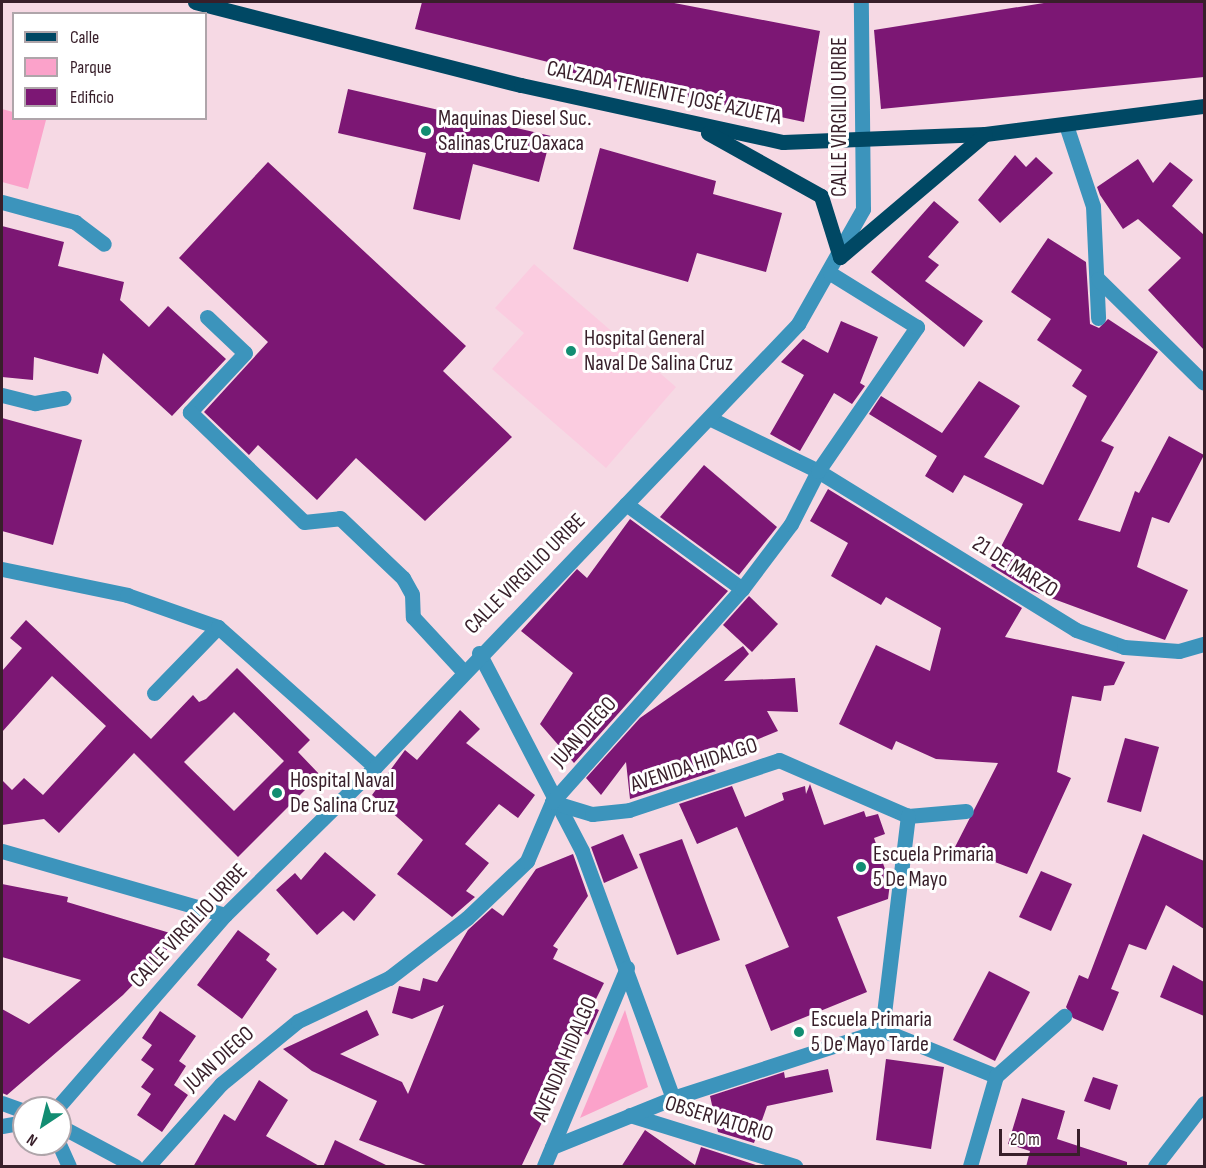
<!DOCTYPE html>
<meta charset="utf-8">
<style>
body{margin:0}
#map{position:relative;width:1206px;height:1168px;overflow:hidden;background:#f6d9e4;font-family:"Sofia Sans Condensed",sans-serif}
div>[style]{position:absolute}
.built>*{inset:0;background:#fbcce0}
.green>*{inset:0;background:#fba2ca}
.building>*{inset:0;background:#7c1774}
.minor>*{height:15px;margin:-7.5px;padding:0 7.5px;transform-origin:7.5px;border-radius:7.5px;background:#3c94bc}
.major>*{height:15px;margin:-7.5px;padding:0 7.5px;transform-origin:7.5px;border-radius:7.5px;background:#004864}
.dots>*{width:16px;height:16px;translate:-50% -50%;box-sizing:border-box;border:3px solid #fff;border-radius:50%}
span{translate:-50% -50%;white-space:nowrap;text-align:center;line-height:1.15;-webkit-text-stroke:6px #fff;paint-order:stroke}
.street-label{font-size:22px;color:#381f2a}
.poi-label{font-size:22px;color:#381f2a}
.left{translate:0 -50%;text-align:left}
.frame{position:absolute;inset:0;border:3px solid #381f2a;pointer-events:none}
.legend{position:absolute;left:12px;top:12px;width:195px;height:108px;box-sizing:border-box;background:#fff;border:2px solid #afa5aa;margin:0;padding:8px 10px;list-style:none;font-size:18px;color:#381f2a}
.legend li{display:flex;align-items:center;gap:12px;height:30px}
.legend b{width:30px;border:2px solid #afa5aa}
.north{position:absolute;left:12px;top:1096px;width:60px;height:60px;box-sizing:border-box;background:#fff;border:2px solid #afa5aa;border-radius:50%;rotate:215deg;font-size:16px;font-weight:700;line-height:24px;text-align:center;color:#381f2a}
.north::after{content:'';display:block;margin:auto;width:21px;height:27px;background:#128d72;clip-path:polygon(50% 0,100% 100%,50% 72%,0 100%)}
.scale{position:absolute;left:999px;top:1129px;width:81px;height:27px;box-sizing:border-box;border:3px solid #381f2a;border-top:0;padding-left:8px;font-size:18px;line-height:21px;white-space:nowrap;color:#381f2a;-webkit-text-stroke:4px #fff;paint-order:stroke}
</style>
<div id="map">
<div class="built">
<i style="clip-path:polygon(534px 264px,676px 387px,606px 468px,492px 369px,524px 333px,495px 308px)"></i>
</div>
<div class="green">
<i style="clip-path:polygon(2px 109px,13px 112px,14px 118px,46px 120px,28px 189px,2px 182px)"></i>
<i style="clip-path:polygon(625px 1010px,648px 1087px,580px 1118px)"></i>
</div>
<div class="building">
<i style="clip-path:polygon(422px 2px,669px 2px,820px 31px,804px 122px,555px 69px,556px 64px,415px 29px)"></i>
<i style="clip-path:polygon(1050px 2px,1204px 2px,1204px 77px,881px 109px,874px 30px)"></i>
<i style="clip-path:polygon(348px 89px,551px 136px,539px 182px,473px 164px,460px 220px,413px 209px,426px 153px,338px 133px)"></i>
<i style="clip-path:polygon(600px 148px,716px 181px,713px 194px,782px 213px,766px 272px,697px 253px,688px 282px,573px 249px)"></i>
<i style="clip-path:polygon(1015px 155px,1026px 167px,1036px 157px,1053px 173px,1000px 223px,978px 200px)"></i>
<i style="clip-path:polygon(1138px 159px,1153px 183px,1170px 162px,1193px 180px,1172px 206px,1204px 235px,1204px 350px,1148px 290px,1181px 258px,1138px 219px,1123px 229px,1100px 195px,1097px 187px)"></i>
<i style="clip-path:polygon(268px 162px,466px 346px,443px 371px,512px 437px,425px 521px,356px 458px,317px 500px,258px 445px,249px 455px,204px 412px,268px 342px,179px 258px)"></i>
<i style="clip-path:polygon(934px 201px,959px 222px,928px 257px,939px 265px,925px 281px,983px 321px,964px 347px,871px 272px)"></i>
<i style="clip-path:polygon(2px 226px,64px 242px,58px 266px,124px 282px,120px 300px,149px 327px,168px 306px,226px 359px,172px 416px,103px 353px,98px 374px,34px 357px,33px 380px,2px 377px)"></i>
<i style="clip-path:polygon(1048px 238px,1086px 262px,1090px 324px,1099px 328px,1108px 319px,1158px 352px,1101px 441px,1114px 447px,1078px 520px,1120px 532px,1135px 491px,1139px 493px,1169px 436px,1204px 455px,1169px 523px,1152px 517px,1137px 567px,1188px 590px,1165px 640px,1032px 591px,991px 566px,1023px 504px,964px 475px,953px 493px,925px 476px,937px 456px,869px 414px,881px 396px,942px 433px,979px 381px,1020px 406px,984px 457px,1043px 485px,1087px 396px,1072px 386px,1082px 370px,1037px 340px,1051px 319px,1011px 292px)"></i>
<i style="clip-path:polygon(841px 321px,878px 337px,860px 383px,865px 386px,852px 404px,834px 393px,800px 451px,770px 434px,804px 375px,781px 362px,803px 339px,828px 353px)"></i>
<i style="clip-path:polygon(2px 418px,82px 440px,53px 545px,2px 531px)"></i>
<i style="clip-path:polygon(704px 465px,777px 527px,739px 575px,660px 517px)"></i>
<i style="clip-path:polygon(828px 489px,1022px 608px,1005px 637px,1125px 662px,1114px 685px,1104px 686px,1101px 701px,1072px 696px,1057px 772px,1071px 778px,1027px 874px,955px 847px,998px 763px,936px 759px,896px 741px,892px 750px,839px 724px,876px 645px,930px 671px,941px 628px,886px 597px,881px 605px,831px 576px,848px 543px,810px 521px)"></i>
<i style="clip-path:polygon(630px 519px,728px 591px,574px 763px,540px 724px,573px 673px,521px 631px,577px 569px,587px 578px)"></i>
<i style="clip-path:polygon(749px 596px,778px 624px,752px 652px,723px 625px)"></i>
<i style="clip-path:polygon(evenodd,26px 620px,151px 739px,193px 695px,199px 702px,206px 699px,237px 668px,310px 740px,298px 752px,320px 775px,238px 857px,134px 753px,59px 833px,44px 819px,2px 825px,2px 780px,12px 790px,24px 778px,43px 795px,106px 726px,52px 676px,2px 732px,2px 671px,22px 648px,10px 638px,26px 620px,234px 712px,284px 761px,234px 811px,184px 762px,234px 712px)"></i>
<i style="clip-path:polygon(743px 646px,749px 654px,724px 681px,795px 678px,798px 712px,767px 711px,778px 731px,703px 762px,716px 771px,630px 799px,626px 762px,601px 795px,586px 778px,640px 718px)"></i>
<i style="clip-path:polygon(460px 710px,480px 729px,466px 743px,535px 795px,518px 818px,499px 804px,465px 844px,489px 863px,466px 891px,475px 897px,452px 917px,397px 874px,423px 840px,372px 795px,405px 750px,417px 760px)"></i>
<i style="clip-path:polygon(1125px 738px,1159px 747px,1141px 812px,1107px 802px)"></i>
<i style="clip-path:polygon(810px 784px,824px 825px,864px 811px,866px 817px,878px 814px,885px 834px,874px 838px,890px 883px,888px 899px,837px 917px,867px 992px,771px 1031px,745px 965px,789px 947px,737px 827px,697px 844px,679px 804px,732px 786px,745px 817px,784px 800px,782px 793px,805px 786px,806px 794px)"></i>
<i style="clip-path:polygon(623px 834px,638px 868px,604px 883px,591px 847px)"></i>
<i style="clip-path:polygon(1143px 834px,1204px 861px,1204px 929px,1166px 905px,1146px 950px,1129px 944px,1111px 989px,1119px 992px,1103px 1031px,1073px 1018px,1066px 1007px,1079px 975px,1088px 979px)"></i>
<i style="clip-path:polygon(682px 839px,720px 940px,677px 955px,639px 854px)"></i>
<i style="clip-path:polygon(325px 852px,376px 895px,354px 921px,343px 911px,317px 935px,276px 890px,295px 873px,301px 880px)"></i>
<i style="clip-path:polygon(573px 854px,588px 896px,553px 946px,558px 949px,553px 959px,604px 983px,592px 1007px,599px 1010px,588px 1035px,584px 1033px,521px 1167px,431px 1167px,359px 1140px,377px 1101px,312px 1071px,283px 1049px,367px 1010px,379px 1035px,340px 1054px,402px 1082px,408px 1094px,444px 1005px,412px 1019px,392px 1013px,399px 986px,420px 991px,423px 978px,437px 982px,468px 930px,492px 908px,503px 916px,536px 869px)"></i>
<i style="clip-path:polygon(1041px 871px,1072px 884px,1051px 931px,1019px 917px)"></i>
<i style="clip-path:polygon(2px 884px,68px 897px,67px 902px,180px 936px,123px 995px,7px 1095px,2px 1093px,2px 1009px,29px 1024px,81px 980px,2px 957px)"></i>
<i style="clip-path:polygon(238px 930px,270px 954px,266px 960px,277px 969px,242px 1019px,197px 985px)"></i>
<i style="clip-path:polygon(1173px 965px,1204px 982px,1204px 1016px,1160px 997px)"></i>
<i style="clip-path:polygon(989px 971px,1030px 992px,995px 1061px,953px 1040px)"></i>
<i style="clip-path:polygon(160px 1011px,196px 1036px,179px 1061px,186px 1066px,174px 1085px,188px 1095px,162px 1132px,137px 1115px,151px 1094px,141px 1087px,154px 1069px,141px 1060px,152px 1045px,142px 1038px)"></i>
<i style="clip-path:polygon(886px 1059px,944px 1067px,931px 1149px,876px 1140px)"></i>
<i style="clip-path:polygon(828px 1069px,833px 1092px,767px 1106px,754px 1143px,718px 1132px,710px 1096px,784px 1072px,785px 1078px)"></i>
<i style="clip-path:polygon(1093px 1077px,1118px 1085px,1110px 1110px,1084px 1101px)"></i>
<i style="clip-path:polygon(259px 1080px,288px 1100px,266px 1136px,321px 1167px,193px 1167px,224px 1114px,235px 1121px)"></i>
<i style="clip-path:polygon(1022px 1098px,1065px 1111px,1057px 1139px,1127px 1162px,1127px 1167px,1026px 1167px,1030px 1151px,1008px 1144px)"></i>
<i style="clip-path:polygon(645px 1130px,695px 1165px,701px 1147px,762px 1167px,621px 1167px)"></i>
<i style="clip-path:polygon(335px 1140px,390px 1167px,323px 1167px)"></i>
</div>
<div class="minor">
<i style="left:1066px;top:125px;width:85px;rotate:71.6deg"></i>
<i style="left:1093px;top:206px;width:112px;rotate:87.4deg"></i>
<i style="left:2px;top:202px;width:76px;rotate:15.3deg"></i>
<i style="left:75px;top:222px;width:36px;rotate:37deg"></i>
<i style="left:1098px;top:279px;width:148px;rotate:44.5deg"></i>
<i style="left:207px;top:317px;width:52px;rotate:43.5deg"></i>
<i style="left:245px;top:353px;width:81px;rotate:133deg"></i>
<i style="left:190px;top:412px;width:158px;rotate:44deg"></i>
<i style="left:304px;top:522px;width:36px;rotate:-6deg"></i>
<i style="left:340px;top:518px;width:87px;rotate:43.6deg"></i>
<i style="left:403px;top:578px;width:18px;rotate:61deg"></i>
<i style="left:412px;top:594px;width:23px;rotate:88deg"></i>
<i style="left:413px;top:617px;width:72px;rotate:47.2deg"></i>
<i style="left:2px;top:395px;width:34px;rotate:14deg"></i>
<i style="left:35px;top:403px;width:29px;rotate:-10deg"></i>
<i style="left:709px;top:418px;width:121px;rotate:25.9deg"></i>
<i style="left:818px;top:471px;width:303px;rotate:31.6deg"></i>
<i style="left:1076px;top:630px;width:51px;rotate:19.5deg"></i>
<i style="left:1124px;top:647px;width:55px;rotate:4.2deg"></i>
<i style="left:1179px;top:651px;width:26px;rotate:-16deg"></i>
<i style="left:626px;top:504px;width:144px;rotate:36.2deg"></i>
<i style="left:2px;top:569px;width:128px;rotate:11.7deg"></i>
<i style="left:127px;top:595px;width:96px;rotate:19.4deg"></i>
<i style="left:479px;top:653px;width:223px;rotate:62.5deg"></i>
<i style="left:582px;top:851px;width:263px;rotate:69.8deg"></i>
<i style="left:154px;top:693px;width:92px;rotate:-45.9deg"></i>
<i style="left:218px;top:627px;width:210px;rotate:41.7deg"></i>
<i style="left:552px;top:802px;width:42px;rotate:16.7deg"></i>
<i style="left:592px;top:814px;width:37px;rotate:-6deg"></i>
<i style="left:629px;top:810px;width:158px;rotate:-18.4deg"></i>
<i style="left:779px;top:760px;width:141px;rotate:23.5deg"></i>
<i style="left:908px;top:816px;width:58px;rotate:-4.9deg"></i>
<i style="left:2px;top:851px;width:232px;rotate:16deg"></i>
<i style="left:882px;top:1030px;width:123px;rotate:22deg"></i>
<i style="left:996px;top:1076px;width:91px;rotate:-41.4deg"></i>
<i style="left:2px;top:1103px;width:23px;rotate:20deg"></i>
<i style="left:57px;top:1108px;width:256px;rotate:-49deg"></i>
<i style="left:225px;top:915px;width:211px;rotate:-44.6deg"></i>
<i style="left:375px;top:767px;width:613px;rotate:-46.32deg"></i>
<i style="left:798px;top:324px;width:132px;rotate:-60.5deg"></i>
<i style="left:863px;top:209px;width:207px;rotate:-90.6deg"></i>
<i style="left:630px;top:1115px;width:173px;rotate:17.2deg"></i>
<i style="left:2px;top:1126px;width:22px;rotate:-10deg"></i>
<i style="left:60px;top:1126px;width:85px;rotate:28.1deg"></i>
<i style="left:59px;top:1144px;width:24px;rotate:66deg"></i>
<i style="left:552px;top:1147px;width:131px;rotate:-22deg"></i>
<i style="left:673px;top:1098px;width:220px;rotate:-18deg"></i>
<i style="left:882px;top:1030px;width:216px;rotate:-83.1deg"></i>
<i style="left:148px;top:1166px;width:110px;rotate:-48.3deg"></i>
<i style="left:221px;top:1084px;width:99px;rotate:-39.3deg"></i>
<i style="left:298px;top:1021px;width:101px;rotate:-25.3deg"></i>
<i style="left:389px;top:978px;width:98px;rotate:-37.6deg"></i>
<i style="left:467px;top:918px;width:83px;rotate:-43.5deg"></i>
<i style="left:527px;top:861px;width:64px;rotate:-67deg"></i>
<i style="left:552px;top:802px;width:285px;rotate:-48.3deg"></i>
<i style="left:742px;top:589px;width:81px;rotate:-53deg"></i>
<i style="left:791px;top:524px;width:59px;rotate:-63deg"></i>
<i style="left:818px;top:471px;width:175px;rotate:-55.5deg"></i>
<i style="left:917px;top:327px;width:102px;rotate:-148.2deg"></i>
<i style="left:544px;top:1166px;width:215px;rotate:-67.3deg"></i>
<i style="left:970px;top:1166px;width:94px;rotate:-73.9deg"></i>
<i style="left:1155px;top:1166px;width:80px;rotate:-52.1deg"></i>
</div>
<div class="major">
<i style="left:195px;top:2px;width:336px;rotate:14.3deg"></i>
<i style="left:521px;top:85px;width:268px;rotate:12.3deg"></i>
<i style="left:783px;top:142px;width:202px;rotate:-2.3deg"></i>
<i style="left:985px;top:134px;width:221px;rotate:-7.3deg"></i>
<i style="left:708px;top:133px;width:129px;rotate:29.1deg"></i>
<i style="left:821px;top:196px;width:64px;rotate:72.7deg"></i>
<i style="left:840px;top:257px;width:190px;rotate:-40.3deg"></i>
</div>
<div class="dots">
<i style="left:426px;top:131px;background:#128d72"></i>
<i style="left:571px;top:351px;background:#128d72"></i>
<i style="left:277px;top:793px;background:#128d72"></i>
<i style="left:861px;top:867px;background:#128d72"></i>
<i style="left:799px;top:1032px;background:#128d72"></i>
</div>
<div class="street-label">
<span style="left:664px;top:93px;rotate:12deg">CALZADA TENIENTE JOSÉ AZUETA</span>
<span style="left:840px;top:117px;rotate:-90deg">CALLE VIRGILIO URIBE</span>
<span style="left:1015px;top:567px;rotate:32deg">21 DE MARZO</span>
<span style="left:525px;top:574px;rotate:-45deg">CALLE VIRGILIO URIBE</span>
<span style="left:584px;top:732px;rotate:-48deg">JUAN DIEGO</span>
<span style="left:694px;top:765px;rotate:-18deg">AVENIDA HIDALGO</span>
<span style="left:189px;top:926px;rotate:-47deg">CALLE VIRGILIO URIBE</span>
<span style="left:219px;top:1059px;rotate:-42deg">JUAN DIEGO</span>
<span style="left:565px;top:1059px;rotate:-67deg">AVENDIA HIDALGO</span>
<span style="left:719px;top:1119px;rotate:17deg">OBSERVATORIO</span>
</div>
<div class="poi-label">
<span class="left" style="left:438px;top:131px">Maquinas Diesel Suc.<br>Salinas Cruz Oaxaca</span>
<span class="left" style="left:584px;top:351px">Hospital General<br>Naval De Salina Cruz</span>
<span class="left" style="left:290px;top:793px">Hospital Naval<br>De Salina Cruz</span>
<span class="left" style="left:873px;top:867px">Escuela Primaria<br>5 De Mayo</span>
<span class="left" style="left:811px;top:1032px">Escuela Primaria<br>5 De Mayo Tarde</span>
</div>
<div class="frame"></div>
<ul class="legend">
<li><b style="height:8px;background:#004864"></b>Calle</li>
<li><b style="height:16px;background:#fba2ca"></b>Parque</li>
<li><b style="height:16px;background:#7c1774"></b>Edificio</li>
</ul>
<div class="north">N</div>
<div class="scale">20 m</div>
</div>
